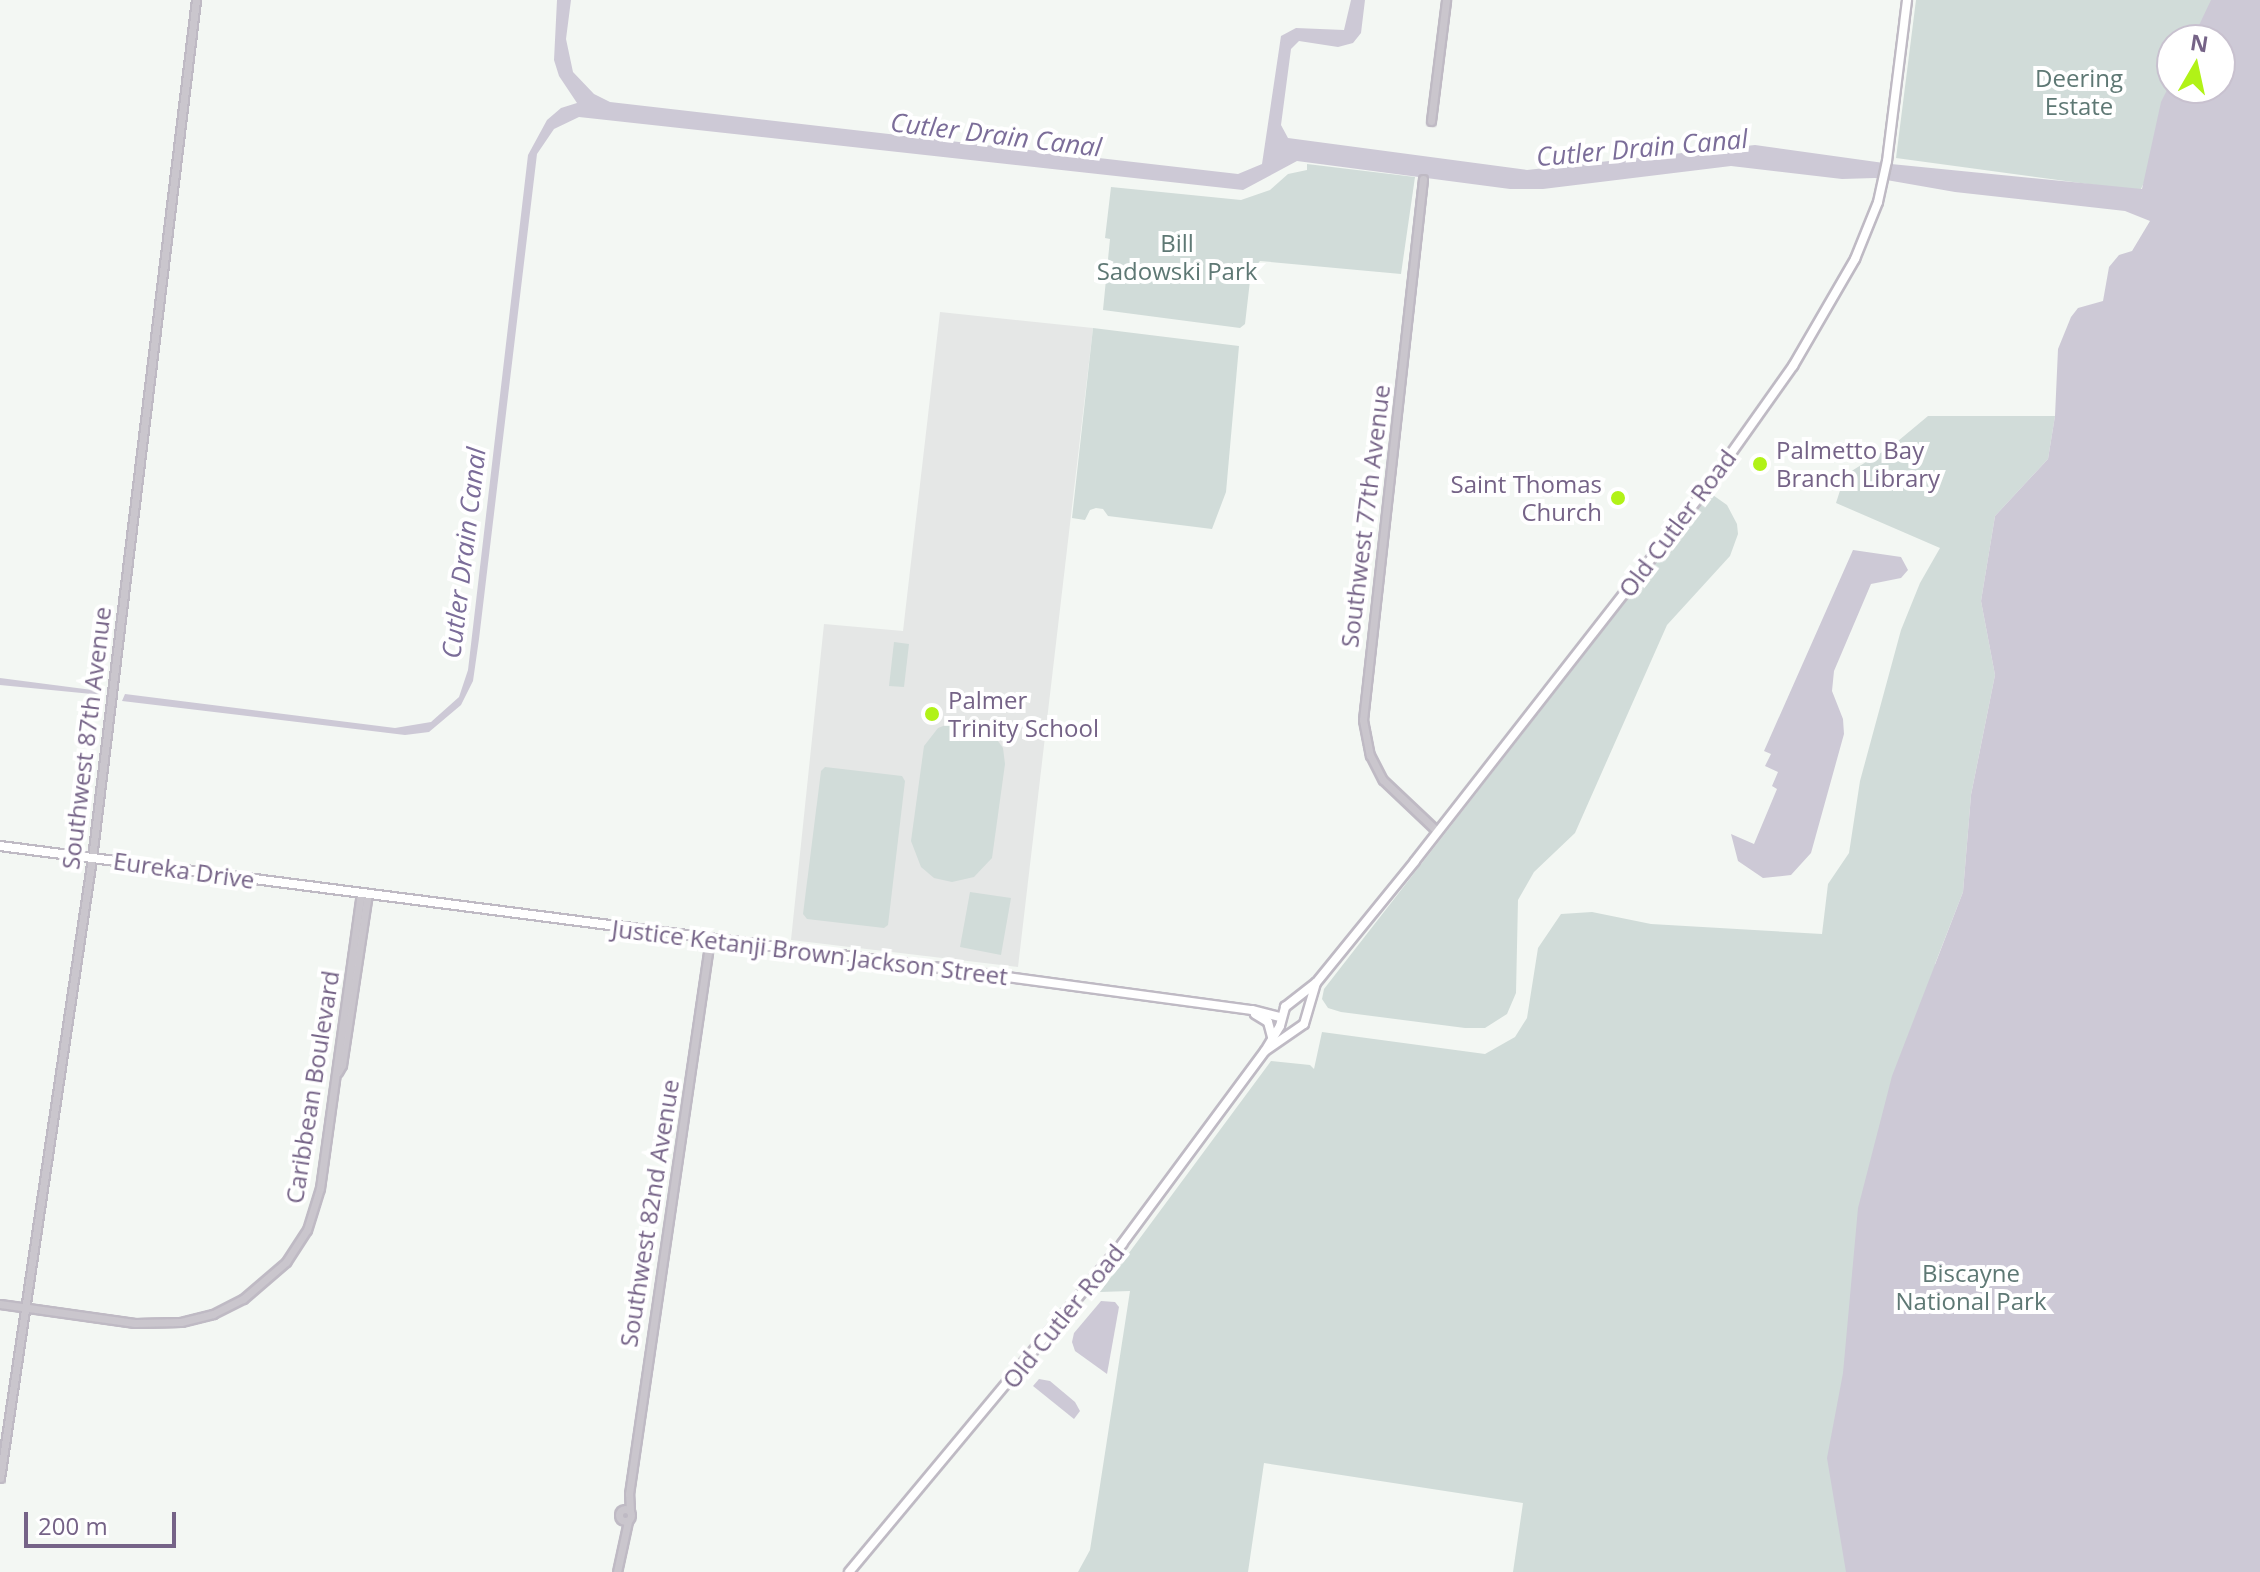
<!DOCTYPE html>
<style>
body{margin:0}
#map{position:relative;width:2260px;height:1572px;overflow:hidden;background:#f3f7f3;font-family:"Open Sans",sans-serif}
div>[style]{position:absolute}
.built>*{inset:0;background:#e5e7e6}
.green>*{inset:0;background:#d1dcd9}
.water>*{inset:0;background:#cdc9d6}
.roads{filter:drop-shadow(2px 0 #bfbac4) drop-shadow(-2px 0 #bfbac4) drop-shadow(0 2px #bfbac4) drop-shadow(0 -2px #bfbac4)}
.tertiary>*{height:7px;margin:-3.5px;padding:0 3.5px;transform-origin:3.5px;border-radius:3.5px;background:#cac6cd}
.tertiary>.ring{margin:-3.5px;padding:0;box-sizing:content-box;background:none;border:7px solid #cac6cd;border-radius:50%}
.secondary>*{height:8px;margin:-4px;padding:0 4px;transform-origin:4px;border-radius:4px;background:#fff}
.dots>*{width:22px;height:22px;translate:-50% -50%;box-sizing:border-box;border:4px solid #fff;border-radius:50%}
span{translate:-50% -50%;white-space:nowrap;text-align:center;line-height:1.15;-webkit-text-stroke:8px #fff;paint-order:stroke}
.park-label{font-size:24px;color:#5e7874}
.poi-label{font-size:24px;color:#756387}
.left{translate:0 -50%;text-align:left}
.right{translate:-100% -50%;text-align:right}
.street-label{font-size:24px;color:#756387}
.water-label{font-size:26px;color:#7b6d99;font-style:italic}
.north{position:absolute;left:2156px;top:24px;width:80px;height:80px;box-sizing:border-box;background:#fff;border:2px solid #c8c1cf;border-radius:50%;rotate:9deg;font-size:22px;font-weight:700;line-height:32px;text-align:center;color:#756387}
.north::after{content:'';display:block;margin:auto;width:28px;height:36px;background:#b1f217;clip-path:polygon(50% 0,100% 100%,50% 72%,0 100%)}
.scale{position:absolute;left:24px;top:1512px;width:152px;height:36px;box-sizing:border-box;border:4px solid #756387;border-top:0;padding-left:10px;font-size:24px;line-height:28px;white-space:nowrap;color:#756387;-webkit-text-stroke:6px #fff;paint-order:stroke}
</style>
<div id="map">
<div class="built">
<i style="clip-path:polygon(940px 312px,1093px 328px,1018px 967px,791px 940px,824px 624px,903px 631px)"></i>
</div>
<div class="green">
<i style="clip-path:polygon(1916px 0,2238px 0,2216px 40px,2172px 40px,2172px 88px,2190px 88px,2140px 191px,1896px 158px)"></i>
<i style="clip-path:polygon(1307px 164px,1415px 177px,1401px 274px,1260px 261px,1251px 272px,1245px 324px,1240px 328px,1103px 310px,1110px 239px,1105px 238px,1111px 187px,1241px 200px,1270px 190px,1288px 174px,1307px 170px)"></i>
<i style="clip-path:polygon(1093px 328px,1239px 346px,1226px 492px,1212px 529px,1108px 516px,1103px 509px,1096px 508px,1090px 510px,1085px 520px,1072px 518px)"></i>
<i style="clip-path:polygon(1928px 416px,2055px 416px,2048px 459px,1995px 516px,1981px 601px,1995px 675px,1971px 795px,1963px 892px,1935px 964px,2260px 1572px,1513px 1572px,1523px 1503px,1264px 1463px,1248px 1572px,1078px 1572px,1090px 1550px,1130px 1291px,1100px 1292px,1271px 1061px,1310px 1065px,1314px 1069px,1322px 1032px,1485px 1054px,1515px 1037px,1527px 1018px,1538px 948px,1561px 914px,1592px 912px,1651px 924px,1822px 934px,1828px 884px,1849px 853px,1860px 781px,1901px 630px,1920px 583px,1940px 548px,1836px 503px,1845px 475px,1892px 446px)"></i>
<i style="clip-path:polygon(1710px 493px,1727px 505px,1737px 524px,1738px 534px,1730px 556px,1667px 625px,1575px 833px,1534px 872px,1518px 900px,1516px 993px,1507px 1014px,1485px 1028px,1465px 1028px,1341px 1012px,1328px 1008px,1322px 999px,1324px 989px)"></i>
<i style="clip-path:polygon(894px 642px,909px 644px,904px 687px,889px 686px)"></i>
<i style="clip-path:polygon(956px 721px,975px 722px,990px 730px,1003px 748px,1005px 764px,992px 858px,974px 877px,952px 882px,934px 878px,921px 867px,911px 841px,924px 746px,938px 728px)"></i>
<i style="clip-path:polygon(825px 767px,902px 776px,905px 781px,888px 925px,884px 928px,807px 919px,803px 914px,821px 771px)"></i>
<i style="clip-path:polygon(970px 892px,1011px 898px,1001px 955px,960px 947px)"></i>
</div>
<div class="water">
<i style="clip-path:polygon(557px 0,571px 0,566px 39px,573px 72px,594px 94px,610px 102px,1238px 174px,1262px 164px,1281px 36px,1296px 28px,1344px 30px,1351px 0,1365px 0,1361px 33px,1353px 43px,1338px 47px,1299px 41px,1291px 49px,1281px 125px,1288px 138px,1527px 170px,1755px 145px,1891px 164px,2142px 189px,2161px 102px,2172px 80px,2172px 88px,2220px 88px,2220px 40px,2192px 40px,2211px 0,2260px 0,2260px 1572px,1846px 1572px,1827px 1458px,1843px 1373px,1858px 1208px,1892px 1076px,1963px 892px,1971px 795px,1995px 675px,1981px 601px,1995px 516px,2048px 459px,2055px 416px,2058px 349px,2071px 317px,2078px 308px,2103px 301px,2109px 267px,2119px 255px,2132px 251px,2150px 221px,2125px 211px,1955px 192px,1875px 178px,1842px 179px,1731px 166px,1543px 189px,1510px 189px,1297px 161px,1243px 190px,579px 117px,554px 129px,537px 154px,479px 639px,473px 681px,461px 705px,429px 732px,405px 735px,122px 701px,125px 694px,395px 728px,431px 722px,459px 697px,468px 670px,528px 155px,547px 120px,561px 108px,577px 103px,559px 76px,554px 60px)"></i>
<i style="clip-path:polygon(1853px 550px,1901px 557px,1908px 570px,1901px 578px,1871px 584px,1834px 671px,1832px 691px,1843px 719px,1844px 734px,1811px 853px,1791px 875px,1763px 878px,1738px 861px,1731px 834px,1754px 844px,1777px 789px,1772px 786px,1778px 772px,1765px 766px,1771px 754px,1764px 751px)"></i>
<i style="clip-path:polygon(0 678px,100px 691px,102px 695px,0 685px)"></i>
<i style="clip-path:polygon(1101px 1301px,1115px 1302px,1119px 1307px,1107px 1374px,1075px 1351px,1072px 1342px,1074px 1333px)"></i>
<i style="clip-path:polygon(1039px 1379px,1050px 1381px,1075px 1402px,1080px 1411px,1074px 1419px,1033px 1386px)"></i>
</div>
<div class="roads">
<div class="tertiary">
<i style="left:1431px;top:121px;width:122px;rotate:-82.9deg"></i>
<i style="left:1423px;top:179px;width:544px;rotate:96.33deg"></i>
<i style="left:1363px;top:720px;width:36px;rotate:79deg"></i>
<i style="left:1370px;top:755px;width:28px;rotate:63deg"></i>
<i style="left:1383px;top:780px;width:74px;rotate:43.4deg"></i>
<i style="left:338px;top:1072px;width:8px;rotate:-60deg"></i>
<i style="left:342px;top:1065px;width:173px;rotate:-81.4deg"></i>
<i style="left:0;top:1304px;width:136px;rotate:8deg"></i>
<i style="left:135px;top:1323px;width:46px;rotate:-1.2deg"></i>
<i style="left:181px;top:1322px;width:33px;rotate:-14deg"></i>
<i style="left:213px;top:1314px;width:34px;rotate:-27deg"></i>
<i style="left:243px;top:1299px;width:57px;rotate:-40.7deg"></i>
<i style="left:286px;top:1262px;width:38px;rotate:-57deg"></i>
<i style="left:307px;top:1230px;width:44px;rotate:-72.8deg"></i>
<i style="left:320px;top:1188px;width:298px;rotate:-82.1deg"></i>
<i style="left:0;top:1478px;width:627px;rotate:-81.56deg"></i>
<i style="left:92px;top:858px;width:864px;rotate:-83.09deg"></i>
<i class="ring" style="left:619px;top:1509px;width:5px;height:5px"></i>
<i style="left:630px;top:1511px;width:17px;rotate:-93deg"></i>
<i style="left:629px;top:1494px;width:561px;rotate:-81.7deg"></i>
<i style="left:617px;top:1572px;width:52px;rotate:-77.8deg"></i>
</div>
<div class="secondary">
<i style="left:0;top:846px;width:941px;rotate:7.39deg"></i>
<i style="left:933px;top:967px;width:322px;rotate:7.7deg"></i>
<i style="left:1252px;top:1010px;width:30px;rotate:14deg"></i>
<i style="left:1255px;top:1014px;width:15px;rotate:32deg"></i>
<i style="left:1268px;top:1022px;width:16px;rotate:75deg"></i>
<i style="left:1265px;top:1051px;width:47px;rotate:-34.7deg"></i>
<i style="left:1304px;top:1024px;width:43px;rotate:-73.7deg"></i>
<i style="left:849px;top:1572px;width:427px;rotate:-50.2deg"></i>
<i style="left:1122px;top:1244px;width:240px;rotate:-53.5deg"></i>
<i style="left:1265px;top:1051px;width:29px;rotate:-59deg"></i>
<i style="left:1280px;top:1026px;width:20px;rotate:-75deg"></i>
<i style="left:1285px;top:1007px;width:39px;rotate:-38deg"></i>
<i style="left:1316px;top:983px;width:157px;rotate:-50.9deg"></i>
<i style="left:1415px;top:861px;width:476px;rotate:-52deg"></i>
<i style="left:1708px;top:486px;width:147px;rotate:-54.7deg"></i>
<i style="left:1793px;top:366px;width:124px;rotate:-59.9deg"></i>
<i style="left:1855px;top:259px;width:61px;rotate:-68deg"></i>
<i style="left:1878px;top:202px;width:42px;rotate:-77.6deg"></i>
<i style="left:1887px;top:161px;width:162px;rotate:-82.9deg"></i>
</div>
</div>
<div class="dots">
<i style="left:1760px;top:464px;background:#b1f217"></i>
<i style="left:1618px;top:498px;background:#b1f217"></i>
<i style="left:932px;top:714px;background:#b1f217"></i>
</div>
<div class="park-label">
<span style="left:2079px;top:92px">Deering<br>Estate</span>
<span style="left:1177px;top:257px">Bill<br>Sadowski Park</span>
<span style="left:1971px;top:1287px">Biscayne<br>National Park</span>
</div>
<div class="poi-label">
<span class="left" style="left:1776px;top:464px">Palmetto Bay<br>Branch Library</span>
<span class="right" style="left:1602px;top:498px">Saint Thomas<br>Church</span>
<span class="left" style="left:948px;top:714px">Palmer<br>Trinity School</span>
</div>
<div class="street-label">
<span style="left:1365px;top:516px;rotate:-83deg">Southwest 77th Avenue</span>
<span style="left:1677px;top:523px;rotate:-53deg">Old Cutler Road</span>
<span style="left:86px;top:738px;rotate:-83deg">Southwest 87th Avenue</span>
<span style="left:184px;top:870px;rotate:8deg">Eureka Drive</span>
<span style="left:810px;top:952px;rotate:7deg">Justice Ketanji Brown Jackson Street</span>
<span style="left:312px;top:1087px;rotate:-81deg">Caribbean Boulevard</span>
<span style="left:649px;top:1213px;rotate:-81deg">Southwest 82nd Avenue</span>
<span style="left:1063px;top:1316px;rotate:-51deg">Old Cutler Road</span>
</div>
<div class="water-label">
<span style="left:996px;top:135px;rotate:7deg">Cutler Drain Canal</span>
<span style="left:1642px;top:148px;rotate:-5deg">Cutler Drain Canal</span>
<span style="left:464px;top:553px;rotate:-83deg">Cutler Drain Canal</span>
</div>
<div class="north">N</div>
<div class="scale">200 m</div>
</div>
